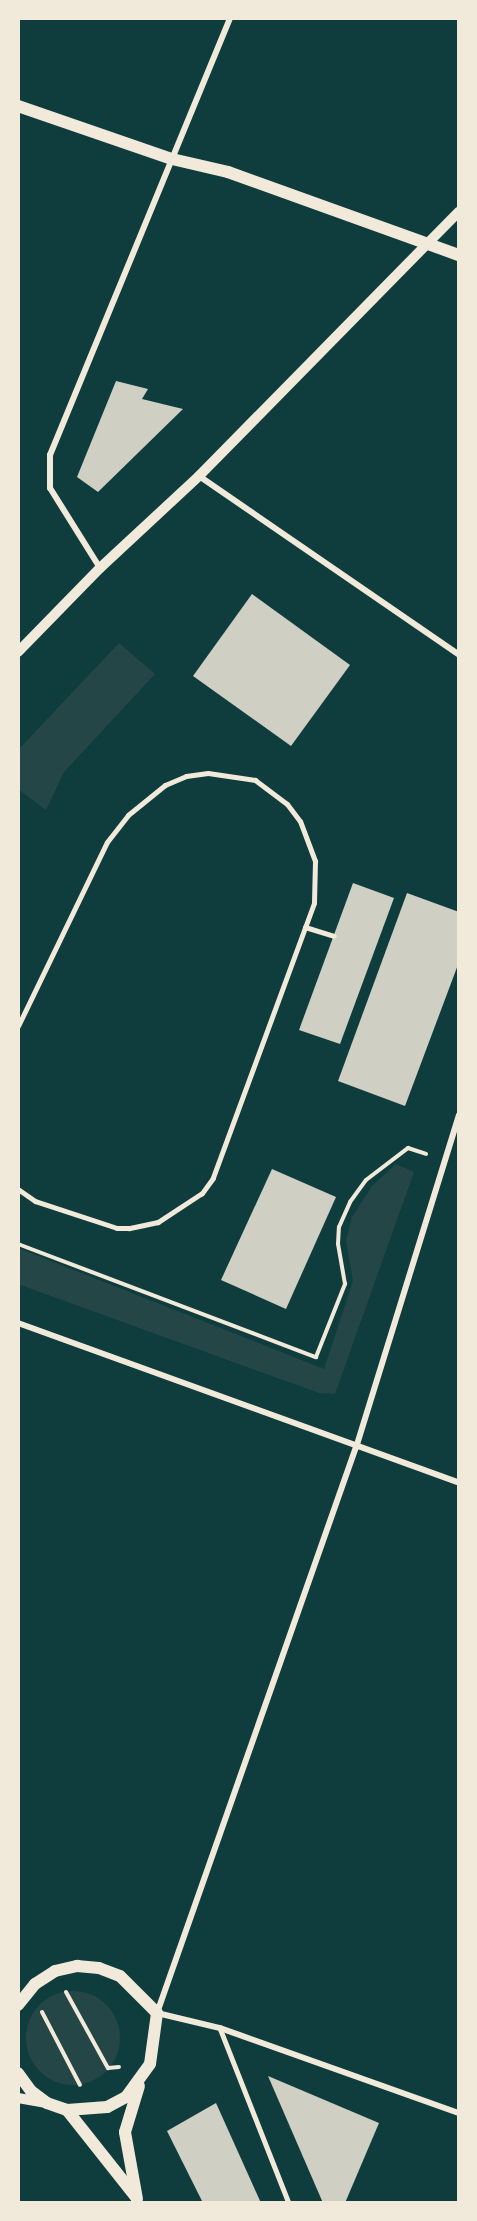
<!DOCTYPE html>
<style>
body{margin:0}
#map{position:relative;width:477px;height:2221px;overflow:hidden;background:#0f3d3e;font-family:Karla,sans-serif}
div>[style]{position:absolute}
.green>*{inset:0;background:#244646}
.round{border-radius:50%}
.building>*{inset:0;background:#cfcfc3}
.path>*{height:4px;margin:-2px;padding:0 2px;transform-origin:2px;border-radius:2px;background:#f1e9da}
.service>*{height:4.5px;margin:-2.25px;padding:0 2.25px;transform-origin:2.25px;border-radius:2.25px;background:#f1e9da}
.pedestrian>*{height:5px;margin:-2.5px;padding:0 2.5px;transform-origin:2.5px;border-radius:2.5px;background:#f1e9da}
.minor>*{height:6px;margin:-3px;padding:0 3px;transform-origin:3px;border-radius:3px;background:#f1e9da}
.tertiary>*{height:10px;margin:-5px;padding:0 5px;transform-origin:5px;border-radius:5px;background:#f1e9da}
.secondary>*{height:12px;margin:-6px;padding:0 6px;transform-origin:6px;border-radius:6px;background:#f1e9da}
span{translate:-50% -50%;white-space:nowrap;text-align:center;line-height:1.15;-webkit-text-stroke:6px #f1e9da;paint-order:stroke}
.frame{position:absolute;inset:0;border:20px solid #f1e9da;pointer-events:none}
</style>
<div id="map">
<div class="green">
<i style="clip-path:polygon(119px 643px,155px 674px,64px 772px,46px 810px,18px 789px,18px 750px)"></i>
<i style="clip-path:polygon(396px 1164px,414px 1172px,335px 1394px,319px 1393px,18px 1284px,18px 1248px,324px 1369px,353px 1281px,346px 1240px,352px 1217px,372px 1186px)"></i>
<i class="round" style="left:26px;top:1991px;width:94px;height:94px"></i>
</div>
<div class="building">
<i style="clip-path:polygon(116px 381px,148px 389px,142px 399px,183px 409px,98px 492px,77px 477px)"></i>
<i style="clip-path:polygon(252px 594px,350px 665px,291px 746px,193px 676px)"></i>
<i style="clip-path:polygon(353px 883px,394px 898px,340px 1044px,299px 1030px)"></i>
<i style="clip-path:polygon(407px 893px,459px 912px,459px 962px,405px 1106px,338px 1081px)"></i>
<i style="clip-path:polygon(272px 1169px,336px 1197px,286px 1309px,221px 1280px)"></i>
<i style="clip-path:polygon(268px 2076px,379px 2123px,345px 2203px,323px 2203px)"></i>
<i style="clip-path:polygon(216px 2103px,261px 2203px,203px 2203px,167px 2131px)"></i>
</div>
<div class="path">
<i style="left:18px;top:1244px;width:319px;rotate:20.8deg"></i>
<i style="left:316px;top:1357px;width:79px;rotate:-68.3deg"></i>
<i style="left:345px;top:1284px;width:41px;rotate:-99.9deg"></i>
<i style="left:338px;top:1244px;width:17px;rotate:-87deg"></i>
<i style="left:339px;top:1227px;width:27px;rotate:-66deg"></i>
<i style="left:350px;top:1202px;width:27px;rotate:-54deg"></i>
<i style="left:366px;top:1180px;width:53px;rotate:-37.3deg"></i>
<i style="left:408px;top:1148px;width:19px;rotate:18deg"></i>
<i style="left:66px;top:1992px;width:87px;rotate:61.1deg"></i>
<i style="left:108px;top:2068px;width:11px;rotate:-5deg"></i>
<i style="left:42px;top:2012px;width:82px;rotate:62.5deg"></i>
</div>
<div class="service">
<i style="left:220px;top:2028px;width:188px;rotate:68.5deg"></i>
</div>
<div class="pedestrian">
<i style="left:305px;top:927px;width:30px;rotate:17deg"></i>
<i style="left:18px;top:1026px;width:204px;rotate:-64.2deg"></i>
<i style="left:107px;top:842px;width:34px;rotate:-52deg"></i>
<i style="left:128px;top:815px;width:48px;rotate:-39deg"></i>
<i style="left:165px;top:785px;width:23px;rotate:-23deg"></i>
<i style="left:186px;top:776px;width:22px;rotate:-8deg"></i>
<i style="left:208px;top:773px;width:48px;rotate:8.5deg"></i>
<i style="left:255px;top:780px;width:40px;rotate:37deg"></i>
<i style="left:287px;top:804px;width:21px;rotate:53deg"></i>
<i style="left:300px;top:821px;width:43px;rotate:69.4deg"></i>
<i style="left:315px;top:861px;width:42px;rotate:91.4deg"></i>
<i style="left:314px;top:903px;width:293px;rotate:110.2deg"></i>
<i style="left:213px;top:1178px;width:19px;rotate:126deg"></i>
<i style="left:202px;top:1193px;width:53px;rotate:146.6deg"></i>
<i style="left:158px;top:1222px;width:30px;rotate:168deg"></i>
<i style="left:129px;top:1228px;width:12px;rotate:180deg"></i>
<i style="left:117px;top:1228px;width:86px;rotate:-161.8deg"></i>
<i style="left:35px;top:1201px;width:21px;rotate:-145deg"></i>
</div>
<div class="minor">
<i style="left:199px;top:476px;width:316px;rotate:34.5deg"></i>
<i style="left:100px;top:568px;width:94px;rotate:-122deg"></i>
<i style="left:50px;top:488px;width:33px;rotate:-90deg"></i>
<i style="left:50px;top:455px;width:473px;rotate:-67.6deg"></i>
<i style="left:459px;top:1115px;width:348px;rotate:107.2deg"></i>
<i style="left:356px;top:1447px;width:600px;rotate:109.37deg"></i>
<i style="left:157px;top:2013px;width:65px;rotate:13.4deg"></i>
<i style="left:220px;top:2028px;width:254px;rotate:19.6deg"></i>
<i style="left:18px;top:1323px;width:469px;rotate:19.9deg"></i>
</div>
<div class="tertiary">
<i style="left:18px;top:652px;width:117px;rotate:-45.7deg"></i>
<i style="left:100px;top:568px;width:135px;rotate:-42.9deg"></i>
<i style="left:199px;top:476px;width:371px;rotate:-45.5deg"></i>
<i style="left:18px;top:2098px;width:29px;rotate:10deg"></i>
</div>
<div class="secondary">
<i style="left:18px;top:106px;width:163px;rotate:19deg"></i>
<i style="left:172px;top:159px;width:57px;rotate:13.1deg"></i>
<i style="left:228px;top:172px;width:245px;rotate:19.8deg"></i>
<i style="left:18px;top:2005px;width:27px;rotate:-51deg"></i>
<i style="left:35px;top:1984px;width:24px;rotate:-33deg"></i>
<i style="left:55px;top:1971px;width:23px;rotate:-13deg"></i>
<i style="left:77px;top:1966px;width:22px;rotate:5deg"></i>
<i style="left:99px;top:1968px;width:22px;rotate:21deg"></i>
<i style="left:120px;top:1976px;width:52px;rotate:45deg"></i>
<i style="left:157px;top:2013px;width:51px;rotate:97.8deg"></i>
<i style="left:150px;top:2064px;width:41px;rotate:126deg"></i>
<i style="left:126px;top:2097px;width:21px;rotate:152deg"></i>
<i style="left:107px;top:2107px;width:40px;rotate:175.7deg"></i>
<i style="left:67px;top:2110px;width:21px;rotate:-161deg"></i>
<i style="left:47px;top:2103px;width:20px;rotate:-143deg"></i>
<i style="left:31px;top:2091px;width:22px;rotate:-126deg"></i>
<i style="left:67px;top:2110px;width:111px;rotate:51.6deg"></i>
<i style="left:137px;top:2199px;width:68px;rotate:-100.2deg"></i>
<i style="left:125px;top:2132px;width:48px;rotate:-73.1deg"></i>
</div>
<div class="frame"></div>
</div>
